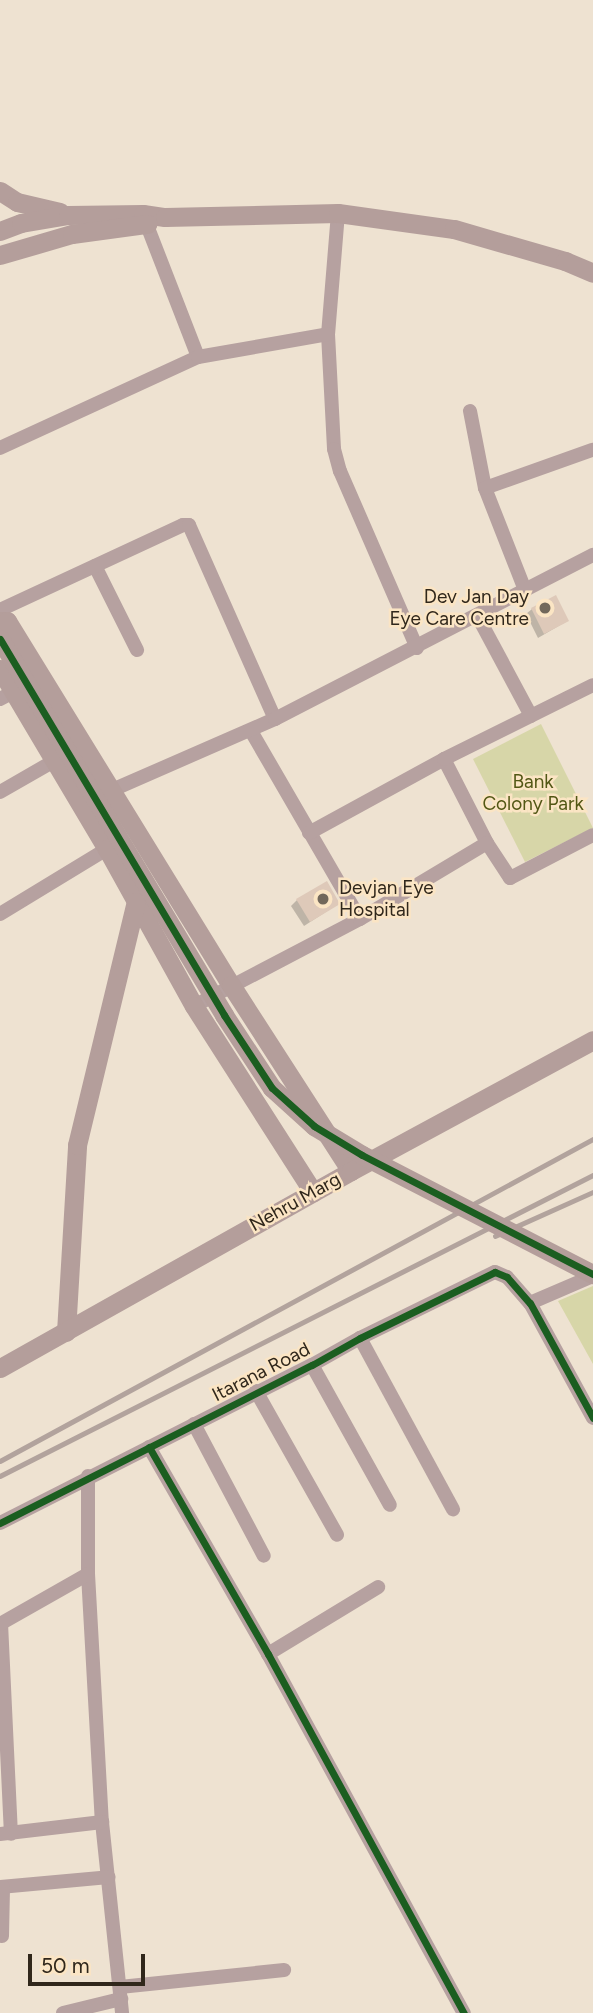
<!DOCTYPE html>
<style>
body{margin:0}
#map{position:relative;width:593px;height:2013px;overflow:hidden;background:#eee2d1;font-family:Figtree,sans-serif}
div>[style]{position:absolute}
.green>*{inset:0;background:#d7d6a8}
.shadow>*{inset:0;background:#0003}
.building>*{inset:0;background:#dec9b9}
.street>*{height:14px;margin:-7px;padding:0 7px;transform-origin:7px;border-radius:7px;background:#b6a1a0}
.secondary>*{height:19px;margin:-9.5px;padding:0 9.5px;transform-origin:9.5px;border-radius:9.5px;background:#b49e9b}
.rail>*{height:4.5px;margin:-2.25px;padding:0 2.25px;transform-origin:2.25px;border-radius:2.25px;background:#b2a39d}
.secondary-bridge>*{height:19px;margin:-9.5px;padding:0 9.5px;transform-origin:9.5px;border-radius:9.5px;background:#b49e9b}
.cycleway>*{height:7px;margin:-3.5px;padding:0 3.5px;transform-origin:3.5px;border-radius:3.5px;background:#1b5e20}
.dots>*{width:19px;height:19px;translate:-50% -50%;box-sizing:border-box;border:4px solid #fbe5c4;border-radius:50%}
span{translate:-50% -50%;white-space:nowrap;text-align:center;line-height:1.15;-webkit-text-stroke:5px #fbe5c4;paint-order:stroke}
.poi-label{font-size:19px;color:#30271b}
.right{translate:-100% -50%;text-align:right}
.left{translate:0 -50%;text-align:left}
.park-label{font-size:19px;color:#525715}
.street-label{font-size:19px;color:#30271b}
.scale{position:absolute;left:28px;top:1954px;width:117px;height:32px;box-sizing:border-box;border:4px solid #30271b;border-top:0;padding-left:9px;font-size:21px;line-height:24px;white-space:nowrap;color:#30271b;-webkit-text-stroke:5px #fbe5c4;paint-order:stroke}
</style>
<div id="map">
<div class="green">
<i style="clip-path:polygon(541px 724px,593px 828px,525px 862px,473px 759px)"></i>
<i style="clip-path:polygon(593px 1286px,593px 1364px,558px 1301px)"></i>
</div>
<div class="shadow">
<i style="clip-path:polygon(532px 609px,567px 621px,538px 638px,526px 614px)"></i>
<i style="clip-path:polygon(297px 900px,338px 904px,304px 926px,291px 906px)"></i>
</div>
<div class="building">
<i style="clip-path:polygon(556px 595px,569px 621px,544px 634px,531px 608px)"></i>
<i style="clip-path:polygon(327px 881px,340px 904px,310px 922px,296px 899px)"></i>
</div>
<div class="street">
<i style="left:338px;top:213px;width:121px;rotate:94.7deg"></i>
<i style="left:328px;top:334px;width:115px;rotate:87deg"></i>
<i style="left:334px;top:449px;width:23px;rotate:75deg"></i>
<i style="left:340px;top:471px;width:193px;rotate:66.5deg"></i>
<i style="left:143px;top:215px;width:152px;rotate:68.8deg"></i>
<i style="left:470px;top:411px;width:78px;rotate:79deg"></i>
<i style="left:485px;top:488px;width:110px;rotate:68.6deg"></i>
<i style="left:0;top:448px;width:218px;rotate:-24.7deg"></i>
<i style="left:198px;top:357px;width:132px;rotate:-10deg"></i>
<i style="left:485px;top:488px;width:114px;rotate:-19.6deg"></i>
<i style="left:95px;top:566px;width:94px;rotate:63.4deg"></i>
<i style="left:0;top:610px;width:202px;rotate:-24.9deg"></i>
<i style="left:183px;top:525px;width:6px"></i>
<i style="left:189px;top:525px;width:212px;rotate:66.1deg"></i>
<i style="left:478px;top:617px;width:112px;rotate:61.8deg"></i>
<i style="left:0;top:699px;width:15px;rotate:-28deg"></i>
<i style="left:251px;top:731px;width:217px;rotate:59.9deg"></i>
<i style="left:444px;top:759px;width:94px;rotate:62.9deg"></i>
<i style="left:487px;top:843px;width:42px;rotate:56.7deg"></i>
<i style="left:510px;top:878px;width:93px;rotate:-27.4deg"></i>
<i style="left:0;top:792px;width:62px;rotate:-29.9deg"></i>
<i style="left:103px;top:794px;width:188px;rotate:-23.6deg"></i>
<i style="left:275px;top:719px;width:358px;rotate:-27.3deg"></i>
<i style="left:309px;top:833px;width:154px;rotate:-28.7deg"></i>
<i style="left:444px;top:759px;width:166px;rotate:-26.4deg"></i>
<i style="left:0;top:914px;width:125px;rotate:-31.3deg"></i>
<i style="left:194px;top:1006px;width:187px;rotate:-27.7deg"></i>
<i style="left:360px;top:919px;width:148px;rotate:-30.9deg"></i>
<i style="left:530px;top:1303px;width:69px;rotate:-23.2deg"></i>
<i style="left:360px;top:1338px;width:195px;rotate:61.5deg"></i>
<i style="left:312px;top:1365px;width:160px;rotate:60.9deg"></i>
<i style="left:256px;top:1391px;width:165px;rotate:60.6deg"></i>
<i style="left:194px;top:1424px;width:149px;rotate:62.1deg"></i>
<i style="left:149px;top:1447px;width:239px;rotate:60.1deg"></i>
<i style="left:268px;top:1654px;width:409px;rotate:61.4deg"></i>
<i style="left:88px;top:1476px;width:98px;rotate:90deg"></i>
<i style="left:88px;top:1574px;width:248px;rotate:86.8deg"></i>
<i style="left:102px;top:1822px;width:192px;rotate:84deg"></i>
<i style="left:0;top:1523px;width:350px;rotate:-26.9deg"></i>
<i style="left:312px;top:1365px;width:55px;rotate:-29.4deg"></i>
<i style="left:360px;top:1338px;width:150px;rotate:-26.1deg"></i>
<i style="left:495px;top:1272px;width:13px;rotate:23deg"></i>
<i style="left:507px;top:1277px;width:35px;rotate:49deg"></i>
<i style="left:530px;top:1303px;width:131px;rotate:61.3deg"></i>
<i style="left:1px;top:1623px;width:211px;rotate:87.3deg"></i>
<i style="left:0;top:1624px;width:101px;rotate:-29.6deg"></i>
<i style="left:268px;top:1654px;width:129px;rotate:-31.3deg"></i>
<i style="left:0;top:1834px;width:103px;rotate:-6.7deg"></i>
<i style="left:0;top:1887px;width:109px;rotate:-5.2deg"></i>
<i style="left:2px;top:1936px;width:49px;rotate:-88.8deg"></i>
<i style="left:120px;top:1987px;width:165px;rotate:-5.9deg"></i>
<i style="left:63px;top:2013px;width:60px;rotate:-13.6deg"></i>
</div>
<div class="secondary">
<i style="left:0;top:191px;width:20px;rotate:33deg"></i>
<i style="left:17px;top:202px;width:44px;rotate:13.1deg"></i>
<i style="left:0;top:231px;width:22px;rotate:-21deg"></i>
<i style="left:21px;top:223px;width:48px;rotate:-9.7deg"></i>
<i style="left:68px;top:215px;width:75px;rotate:-0.8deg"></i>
<i style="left:143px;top:214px;width:22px;rotate:8deg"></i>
<i style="left:165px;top:217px;width:173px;rotate:-1.3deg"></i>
<i style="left:338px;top:213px;width:117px;rotate:7.9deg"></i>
<i style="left:454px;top:229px;width:116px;rotate:16.1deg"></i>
<i style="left:565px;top:261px;width:30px;rotate:23deg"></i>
<i style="left:0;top:255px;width:75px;rotate:-16.3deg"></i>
<i style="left:72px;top:234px;width:76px;rotate:-7.6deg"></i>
<i style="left:0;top:621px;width:7px"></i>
<i style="left:7px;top:621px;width:427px;rotate:58.4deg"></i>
<i style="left:231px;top:985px;width:221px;rotate:57.2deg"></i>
<i style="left:0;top:669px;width:209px;rotate:59.3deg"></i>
<i style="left:107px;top:849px;width:179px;rotate:61deg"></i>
<i style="left:194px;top:1006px;width:221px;rotate:57.4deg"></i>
<i style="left:66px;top:1332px;width:187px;rotate:-86.6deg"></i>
<i style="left:77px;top:1145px;width:250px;rotate:-76.4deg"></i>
<i style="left:0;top:1368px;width:403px;rotate:-29.3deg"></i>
<i style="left:351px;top:1171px;width:275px;rotate:-28.4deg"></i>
</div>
<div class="rail">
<i style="left:495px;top:1236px;width:107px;rotate:-24.2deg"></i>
<i style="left:0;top:1461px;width:675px;rotate:-28.5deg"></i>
<i style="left:0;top:1476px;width:665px;rotate:-26.91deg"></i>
</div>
<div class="secondary-bridge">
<i style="left:0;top:639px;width:438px;rotate:59.2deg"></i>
<i style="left:224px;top:1015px;width:87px;rotate:56.7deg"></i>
<i style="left:272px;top:1088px;width:57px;rotate:42.1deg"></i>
<i style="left:314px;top:1126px;width:56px;rotate:31.1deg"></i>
<i style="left:362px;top:1155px;width:260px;rotate:27.3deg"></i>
</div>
<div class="cycleway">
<i style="left:0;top:639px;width:438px;rotate:59.2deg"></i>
<i style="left:224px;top:1015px;width:87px;rotate:56.7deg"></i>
<i style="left:272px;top:1088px;width:57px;rotate:42.1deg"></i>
<i style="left:314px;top:1126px;width:56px;rotate:31.1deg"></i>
<i style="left:362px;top:1155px;width:260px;rotate:27.3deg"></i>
<i style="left:149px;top:1447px;width:239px;rotate:60.1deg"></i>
<i style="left:268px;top:1654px;width:409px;rotate:61.4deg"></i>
<i style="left:0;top:1523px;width:350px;rotate:-26.9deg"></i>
<i style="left:312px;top:1365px;width:55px;rotate:-29.4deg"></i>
<i style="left:360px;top:1338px;width:150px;rotate:-26.1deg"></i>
<i style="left:495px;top:1272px;width:13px;rotate:23deg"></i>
<i style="left:507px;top:1277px;width:35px;rotate:49deg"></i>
<i style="left:530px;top:1303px;width:131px;rotate:61.3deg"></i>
</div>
<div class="dots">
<i style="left:545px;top:608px;background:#72685b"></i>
<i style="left:323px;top:899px;background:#72685b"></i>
</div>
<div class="poi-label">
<span class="right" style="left:529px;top:608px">Dev Jan Day<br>Eye Care Centre</span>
<span class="left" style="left:339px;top:899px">Devjan Eye<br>Hospital</span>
</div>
<div class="park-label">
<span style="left:533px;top:793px">Bank<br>Colony Park</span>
</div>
<div class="street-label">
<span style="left:295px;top:1202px;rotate:-29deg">Nehru Marg</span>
<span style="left:261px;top:1372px;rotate:-27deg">Itarana Road</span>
</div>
<div class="scale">50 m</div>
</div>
